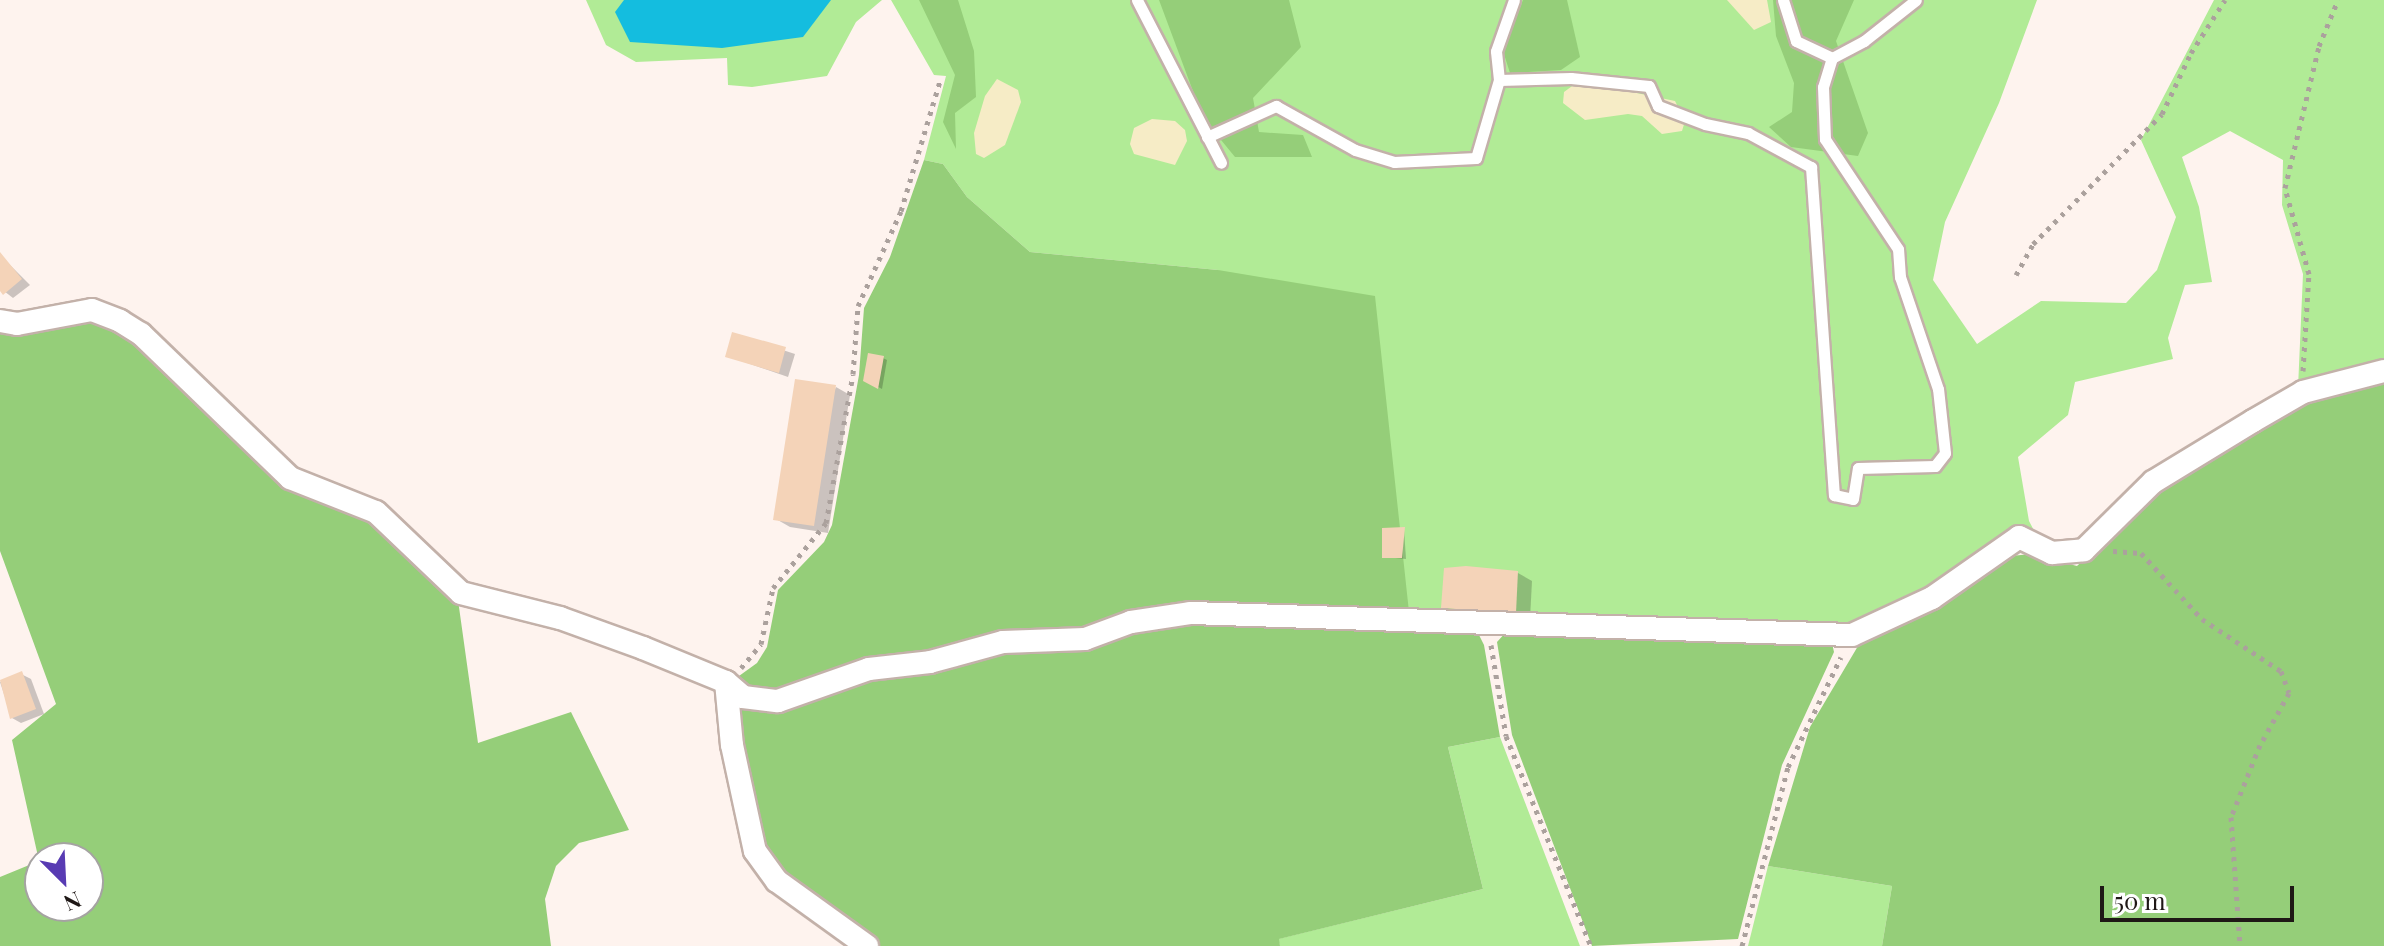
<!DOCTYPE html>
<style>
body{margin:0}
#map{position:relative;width:2384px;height:946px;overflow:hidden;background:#fef3ee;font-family:"Playfair Display",serif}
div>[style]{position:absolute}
.green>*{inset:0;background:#b1eb96}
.forest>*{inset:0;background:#95ce79}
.sand>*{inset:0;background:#f6ecc6}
.water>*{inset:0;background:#14bddf}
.shadow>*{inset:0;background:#0003}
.building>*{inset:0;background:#f4d3b8}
.path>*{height:5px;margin-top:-2.5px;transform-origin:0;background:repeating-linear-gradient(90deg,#aba19d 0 4px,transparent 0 10px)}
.roads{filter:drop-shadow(2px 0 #c3b1a9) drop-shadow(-2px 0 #c3b1a9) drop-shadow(0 2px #c3b1a9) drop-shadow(0 -2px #c3b1a9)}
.service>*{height:11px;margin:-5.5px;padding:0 5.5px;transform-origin:5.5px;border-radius:5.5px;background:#fff}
.minor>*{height:22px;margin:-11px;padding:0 11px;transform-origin:11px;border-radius:11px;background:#fff}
span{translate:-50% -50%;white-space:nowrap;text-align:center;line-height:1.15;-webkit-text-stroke:6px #fff;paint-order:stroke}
.north{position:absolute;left:24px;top:842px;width:80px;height:80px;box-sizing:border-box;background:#fff;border:2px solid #a5a3a2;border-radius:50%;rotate:156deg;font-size:22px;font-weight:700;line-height:32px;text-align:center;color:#1f1816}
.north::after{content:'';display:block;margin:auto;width:28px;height:36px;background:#583bb3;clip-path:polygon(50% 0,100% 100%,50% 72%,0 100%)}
.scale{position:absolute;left:2100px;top:886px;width:194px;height:36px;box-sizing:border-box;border:4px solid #1f1816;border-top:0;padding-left:10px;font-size:24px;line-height:28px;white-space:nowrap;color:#1f1816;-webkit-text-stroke:6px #fff;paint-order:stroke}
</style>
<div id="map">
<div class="green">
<i style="clip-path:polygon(586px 0,882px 0,856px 22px,827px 76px,752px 87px,728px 85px,727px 58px,636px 62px,606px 45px)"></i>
<i style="clip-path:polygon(891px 0,2037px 0,1999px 103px,1945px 222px,1933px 280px,1977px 344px,2041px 301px,2126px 303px,2157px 270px,2176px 217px,2141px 140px,2214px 0,2384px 0,2384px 360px,2298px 388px,2303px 274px,2282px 205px,2283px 160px,2230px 131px,2182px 157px,2199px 207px,2212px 282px,2185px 285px,2168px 338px,2173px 359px,2075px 382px,2068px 415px,2018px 457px,2029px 521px,2037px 536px,1842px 627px,1409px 612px,1218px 270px,1030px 252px,967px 197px,943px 164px,924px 160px,946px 76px,934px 75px)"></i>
<i style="clip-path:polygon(1500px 737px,1580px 946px,1280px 946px,1278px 939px,1483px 889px,1448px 747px)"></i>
<i style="clip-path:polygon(1768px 866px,1892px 886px,1882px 946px,1748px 946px)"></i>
</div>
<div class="forest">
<i style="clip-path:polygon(919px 0,958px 0,974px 51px,976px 97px,955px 113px,956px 149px,943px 122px,955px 75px)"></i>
<i style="clip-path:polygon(1159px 0,1289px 0,1301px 47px,1253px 98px,1259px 132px,1303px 135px,1312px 157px,1235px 157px,1203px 118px)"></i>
<i style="clip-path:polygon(1523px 0,1567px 0,1580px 57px,1561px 70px,1510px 73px,1503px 51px)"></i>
<i style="clip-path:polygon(1773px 0,1854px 0,1836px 41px,1868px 133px,1858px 156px,1791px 147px,1769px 127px,1792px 112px,1794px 83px,1776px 36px)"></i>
<i style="clip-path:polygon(924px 160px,943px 164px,967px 197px,1030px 252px,1218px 270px,1375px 296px,1409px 612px,1190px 605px,1083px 631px,868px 661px,840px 667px,777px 696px,741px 688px,739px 676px,757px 663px,767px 647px,778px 590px,824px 542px,832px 525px,859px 375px,864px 308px,890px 257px)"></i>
<i style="clip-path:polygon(evenodd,91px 318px,136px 340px,256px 460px,372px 519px,458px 600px,478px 743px,571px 712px,629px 830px,579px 843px,556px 866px,545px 899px,551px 946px,0 946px,0 877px,39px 861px,12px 740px,56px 704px,0 551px,0 329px,91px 318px,40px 858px,88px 858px,88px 906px,40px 906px,40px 858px)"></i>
<i style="clip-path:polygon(2384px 380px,2384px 946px,1882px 946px,1892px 886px,1768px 866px,1810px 727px,1858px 646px,1948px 602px,2011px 556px,2031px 554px,2077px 566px,2159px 487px,2299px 402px)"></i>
<i style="clip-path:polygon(1192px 620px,1476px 629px,1484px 645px,1500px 737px,1448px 747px,1483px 889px,1279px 939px,1280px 946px,880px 946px,783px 877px,754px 833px,738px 734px,740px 704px,1004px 649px)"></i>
<i style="clip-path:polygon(1507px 631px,1831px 639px,1834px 652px,1782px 765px,1738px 939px,1592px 946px,1512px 735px,1497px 642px)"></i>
</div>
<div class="sand">
<i style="clip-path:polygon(1727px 0,1767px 0,1771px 22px,1754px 30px)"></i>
<i style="clip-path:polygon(997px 79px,1018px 90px,1021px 102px,1005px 145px,984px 158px,976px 154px,974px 133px,985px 96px)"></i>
<i style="clip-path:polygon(1579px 81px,1675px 101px,1685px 121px,1682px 131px,1662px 134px,1642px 116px,1628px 114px,1585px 120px,1563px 103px,1564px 92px)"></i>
<i style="clip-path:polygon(1152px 119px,1175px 121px,1185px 130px,1187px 141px,1175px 165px,1134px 154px,1130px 144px,1134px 128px)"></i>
</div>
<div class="water">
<i style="clip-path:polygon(624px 0,831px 0,803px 37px,722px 48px,630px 42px,615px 12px)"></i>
</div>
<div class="shadow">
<i style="clip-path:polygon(0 255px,30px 285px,13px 298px,0 288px)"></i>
<i style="clip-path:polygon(734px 334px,795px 354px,788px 377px,727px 356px)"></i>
<i style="clip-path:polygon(883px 358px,887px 360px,882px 389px,865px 380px)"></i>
<i style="clip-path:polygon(836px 387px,850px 395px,828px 533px,790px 527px,776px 519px)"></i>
<i style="clip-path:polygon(1404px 529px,1406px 559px,1384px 557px)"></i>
<i style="clip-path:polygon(1518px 573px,1532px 581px,1530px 619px,1457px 615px,1443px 607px)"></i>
<i style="clip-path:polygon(21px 674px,31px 679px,44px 714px,21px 723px,12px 718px,0 682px)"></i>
</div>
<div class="building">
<i style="clip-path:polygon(0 252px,22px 279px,3px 295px,0 291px)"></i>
<i style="clip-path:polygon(732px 332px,786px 347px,779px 373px,725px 357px)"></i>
<i style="clip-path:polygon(868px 353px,884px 356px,878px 389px,863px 381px)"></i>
<i style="clip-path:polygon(795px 379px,836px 385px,814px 526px,773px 520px)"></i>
<i style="clip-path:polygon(1405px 527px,1402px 558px,1382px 558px,1382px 528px)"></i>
<i style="clip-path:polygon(1466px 566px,1518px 571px,1516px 613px,1441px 608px,1444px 568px)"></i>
<i style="clip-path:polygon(22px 671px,36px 709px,10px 719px,0 680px)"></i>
</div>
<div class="path">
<i style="left:2016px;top:275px;width:35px;rotate:-61deg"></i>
<i style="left:2033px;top:244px;width:183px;rotate:-45.2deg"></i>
<i style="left:2162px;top:114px;width:68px;rotate:-64.6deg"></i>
<i style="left:2191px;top:53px;width:63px;rotate:-57.3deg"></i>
<i style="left:2303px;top:371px;width:97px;rotate:-86.5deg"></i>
<i style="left:2309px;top:274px;width:89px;rotate:-105.6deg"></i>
<i style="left:2285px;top:188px;width:146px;rotate:-76.5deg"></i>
<i style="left:2319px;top:46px;width:50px;rotate:-67.6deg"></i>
<i style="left:2113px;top:551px;width:28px;rotate:4deg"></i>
<i style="left:2141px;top:553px;width:90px;rotate:47.3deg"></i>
<i style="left:2202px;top:619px;width:95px;rotate:33.4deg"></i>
<i style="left:2281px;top:671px;width:23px;rotate:70deg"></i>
<i style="left:2289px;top:693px;width:60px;rotate:119.1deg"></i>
<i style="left:2260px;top:745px;width:78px;rotate:111.9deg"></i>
<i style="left:2231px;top:817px;width:129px;rotate:86deg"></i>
<i style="left:1491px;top:645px;width:92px;rotate:80.6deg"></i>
<i style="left:1506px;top:736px;width:227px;rotate:68deg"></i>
<i style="left:741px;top:668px;width:31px;rotate:-50deg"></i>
<i style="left:761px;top:644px;width:57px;rotate:-77.9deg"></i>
<i style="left:773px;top:588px;width:84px;rotate:-50.8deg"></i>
<i style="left:826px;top:523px;width:151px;rotate:-79.7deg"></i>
<i style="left:853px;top:374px;width:68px;rotate:-85.8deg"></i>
<i style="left:858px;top:306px;width:104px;rotate:-65.6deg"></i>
<i style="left:901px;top:211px;width:136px;rotate:-73.3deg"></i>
<i style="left:1742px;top:946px;width:185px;rotate:-75.6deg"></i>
<i style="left:1788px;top:767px;width:122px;rotate:-64.3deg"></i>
</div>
<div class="roads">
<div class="service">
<i style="left:1137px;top:0;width:183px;rotate:62.7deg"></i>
<i style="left:1783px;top:0;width:43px;rotate:72.4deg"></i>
<i style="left:1796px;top:41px;width:40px;rotate:25deg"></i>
<i style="left:1499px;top:80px;width:29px;rotate:-96deg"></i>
<i style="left:1496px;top:51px;width:54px;rotate:-70.6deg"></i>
<i style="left:1207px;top:137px;width:76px;rotate:-24.2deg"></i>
<i style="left:1276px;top:106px;width:90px;rotate:29.1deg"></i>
<i style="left:1355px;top:150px;width:41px;rotate:17.1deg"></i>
<i style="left:1394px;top:162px;width:82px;rotate:-2.8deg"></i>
<i style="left:1476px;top:158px;width:81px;rotate:-73.6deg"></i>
<i style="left:1499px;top:80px;width:72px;rotate:-1.6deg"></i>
<i style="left:1571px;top:78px;width:78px;rotate:5.9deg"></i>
<i style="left:1649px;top:86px;width:22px;rotate:66deg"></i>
<i style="left:1658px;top:106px;width:50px;rotate:21deg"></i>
<i style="left:1705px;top:124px;width:44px;rotate:11.8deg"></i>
<i style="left:1748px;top:133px;width:72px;rotate:28.4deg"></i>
<i style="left:1811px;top:167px;width:329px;rotate:86deg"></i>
<i style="left:1834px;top:495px;width:19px;rotate:12deg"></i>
<i style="left:1853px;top:499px;width:31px;rotate:-81deg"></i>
<i style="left:1858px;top:468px;width:77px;rotate:-1.5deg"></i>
<i style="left:1935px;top:466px;width:16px;rotate:-52deg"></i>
<i style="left:1945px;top:453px;width:64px;rotate:-96.2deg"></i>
<i style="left:1938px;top:389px;width:118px;rotate:-108.7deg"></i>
<i style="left:1900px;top:277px;width:28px;rotate:-94deg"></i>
<i style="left:1898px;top:249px;width:132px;rotate:-123.6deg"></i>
<i style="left:1825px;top:139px;width:52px;rotate:-92.2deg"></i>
<i style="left:1823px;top:87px;width:30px;rotate:-73deg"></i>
<i style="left:1832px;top:58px;width:36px;rotate:-28deg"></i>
<i style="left:1864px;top:41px;width:66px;rotate:-38.3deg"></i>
</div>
<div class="minor">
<i style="left:0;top:321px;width:17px;rotate:10deg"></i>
<i style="left:17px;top:324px;width:76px;rotate:-10.6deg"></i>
<i style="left:92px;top:310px;width:30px;rotate:21deg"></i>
<i style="left:120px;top:321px;width:25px;rotate:32deg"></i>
<i style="left:141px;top:334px;width:207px;rotate:44deg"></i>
<i style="left:290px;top:478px;width:92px;rotate:21.6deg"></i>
<i style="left:376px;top:512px;width:117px;rotate:43.6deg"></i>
<i style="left:461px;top:593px;width:102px;rotate:14.2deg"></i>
<i style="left:560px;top:618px;width:88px;rotate:19.9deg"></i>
<i style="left:643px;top:648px;width:90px;rotate:22.3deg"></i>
<i style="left:726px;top:682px;width:23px;rotate:41deg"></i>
<i style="left:743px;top:697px;width:35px;rotate:7deg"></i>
<i style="left:778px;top:701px;width:96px;rotate:-19.4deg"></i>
<i style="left:869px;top:669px;width:61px;rotate:-6.5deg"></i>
<i style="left:930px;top:662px;width:76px;rotate:-15.3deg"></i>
<i style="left:1003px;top:642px;width:82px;rotate:-2.1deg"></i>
<i style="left:1085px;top:639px;width:49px;rotate:-20.3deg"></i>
<i style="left:1131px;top:622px;width:61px;rotate:-8.5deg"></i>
<i style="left:1191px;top:613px;width:661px;rotate:1.91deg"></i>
<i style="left:1852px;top:635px;width:88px;rotate:-24.8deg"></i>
<i style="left:1932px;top:598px;width:106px;rotate:-35deg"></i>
<i style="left:2019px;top:537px;width:37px;rotate:26deg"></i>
<i style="left:2052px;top:553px;width:32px;rotate:-5deg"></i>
<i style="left:2084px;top:550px;width:97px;rotate:-44.6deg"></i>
<i style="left:2153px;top:482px;width:117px;rotate:-31.4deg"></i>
<i style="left:2253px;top:421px;width:58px;rotate:-30.1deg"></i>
<i style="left:2303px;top:392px;width:84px;rotate:-14.5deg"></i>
<i style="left:726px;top:682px;width:63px;rotate:84.6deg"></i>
<i style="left:732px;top:745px;width:108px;rotate:77.8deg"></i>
<i style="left:755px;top:851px;width:37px;rotate:54deg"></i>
<i style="left:777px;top:881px;width:111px;rotate:35.8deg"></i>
</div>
</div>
<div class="north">N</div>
<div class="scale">50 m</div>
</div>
